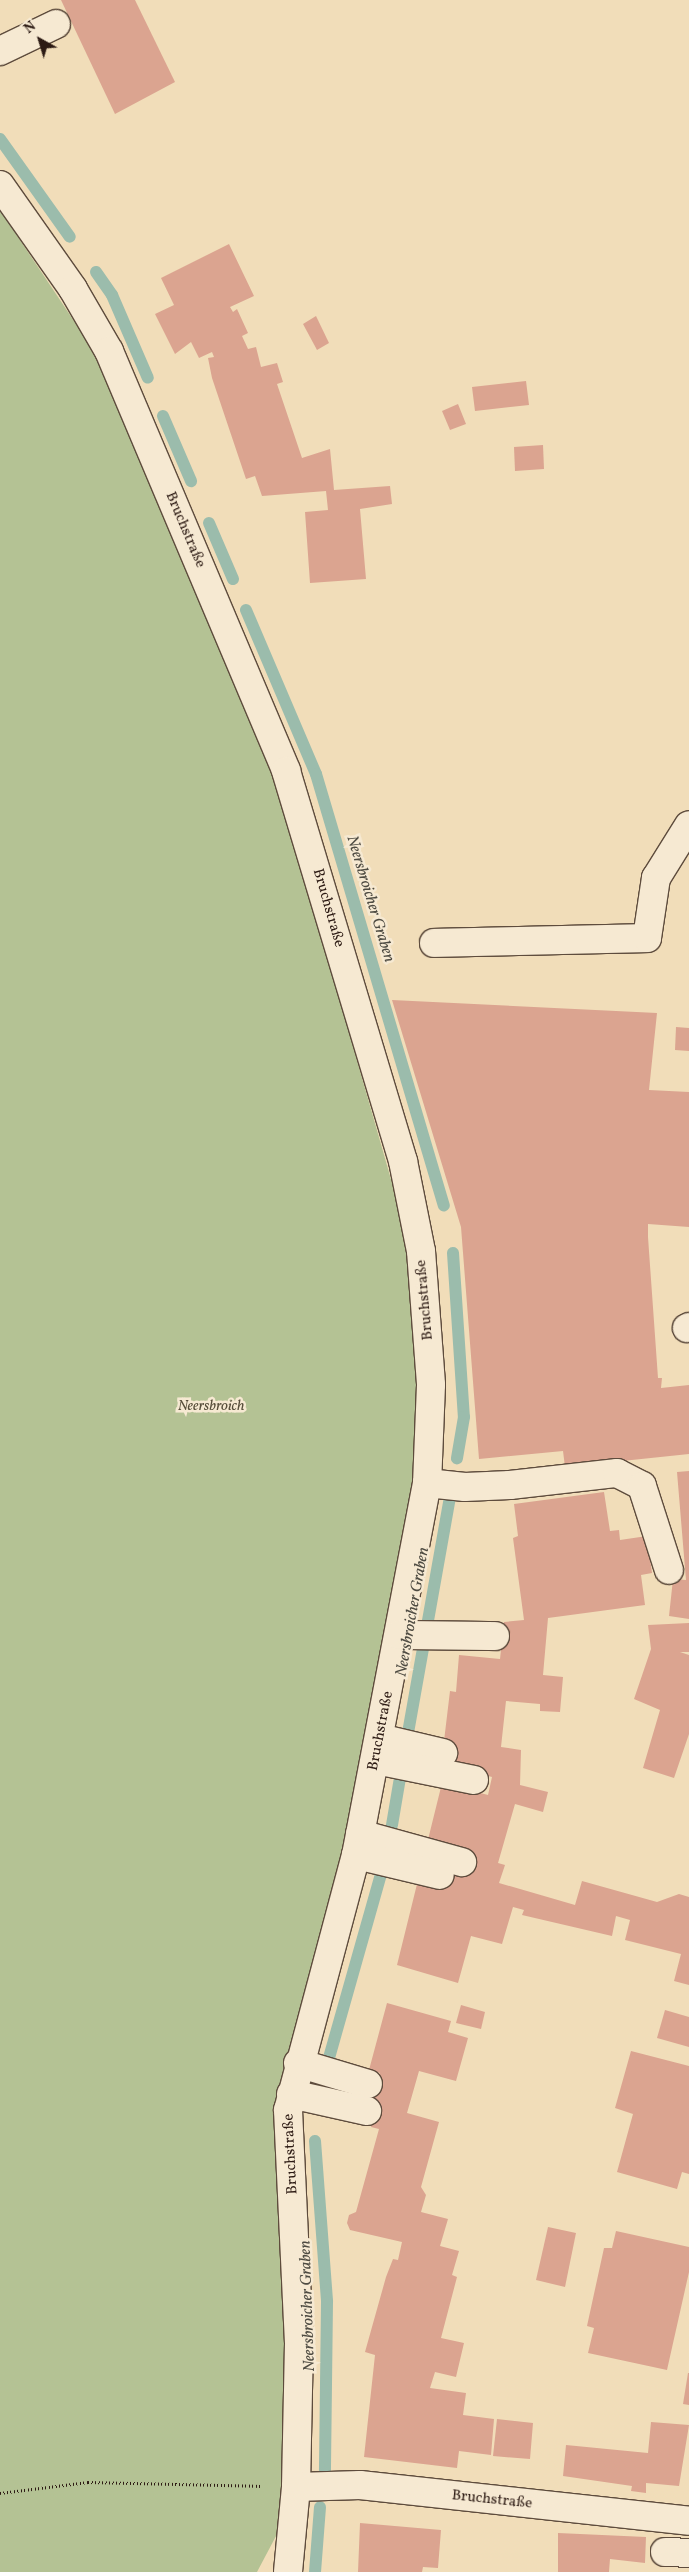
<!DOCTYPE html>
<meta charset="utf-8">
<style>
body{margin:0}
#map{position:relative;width:689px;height:2572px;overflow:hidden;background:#f1ddb9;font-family:Vollkorn,serif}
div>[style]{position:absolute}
.green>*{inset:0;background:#b4c294}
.stream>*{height:12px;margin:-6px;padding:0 6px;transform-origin:6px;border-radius:6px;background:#9bbcac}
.building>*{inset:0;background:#dba490}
.path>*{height:3px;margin-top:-1.5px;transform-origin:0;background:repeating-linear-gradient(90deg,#2d1b14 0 1px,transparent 0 3.5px)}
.roads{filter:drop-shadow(1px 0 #5e4c3d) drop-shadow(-1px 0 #5e4c3d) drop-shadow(0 1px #5e4c3d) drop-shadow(0 -1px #5e4c3d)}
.minor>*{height:28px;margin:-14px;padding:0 14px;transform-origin:14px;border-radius:14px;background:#f6e9d2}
span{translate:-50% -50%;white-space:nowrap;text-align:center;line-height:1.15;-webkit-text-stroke:5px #f6e9d2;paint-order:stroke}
.street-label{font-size:15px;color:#2d1b14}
.park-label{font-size:15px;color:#564d3a;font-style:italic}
.water-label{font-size:16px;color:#4e4b42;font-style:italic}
.north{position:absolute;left:15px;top:15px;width:50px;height:50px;-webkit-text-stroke:4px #f6e9d2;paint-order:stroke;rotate:321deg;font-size:14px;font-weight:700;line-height:20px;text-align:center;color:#2d1b14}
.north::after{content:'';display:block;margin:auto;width:18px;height:22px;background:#2d1b14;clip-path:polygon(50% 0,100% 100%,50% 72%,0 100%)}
</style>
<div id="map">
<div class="green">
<i style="clip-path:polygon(0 210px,102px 363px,279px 787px,408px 1239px,424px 1416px,364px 1770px,278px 2096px,289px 2315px,284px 2521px,257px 2572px,0 2572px)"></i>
</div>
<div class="stream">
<i style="left:0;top:139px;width:120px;rotate:54.5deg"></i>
<i style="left:96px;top:272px;width:28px;rotate:55deg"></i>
<i style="left:112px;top:295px;width:90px;rotate:66.6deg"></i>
<i style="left:163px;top:416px;width:71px;rotate:66.7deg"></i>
<i style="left:209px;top:523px;width:61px;rotate:66.8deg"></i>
<i style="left:246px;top:610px;width:178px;rotate:66.9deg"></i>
<i style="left:316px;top:774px;width:450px;rotate:73.5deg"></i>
<i style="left:453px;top:1253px;width:164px;rotate:86.2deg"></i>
<i style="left:464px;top:1417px;width:42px;rotate:99.7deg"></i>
<i style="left:406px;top:1744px;width:262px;rotate:-79.9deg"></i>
<i style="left:392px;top:1825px;width:54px;rotate:-80.4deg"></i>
<i style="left:325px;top:2072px;width:209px;rotate:-74.2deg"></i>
<i style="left:315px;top:2141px;width:161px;rotate:85.7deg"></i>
<i style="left:327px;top:2302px;width:169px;rotate:90.7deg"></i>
<i style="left:315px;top:2572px;width:65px;rotate:-85.6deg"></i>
</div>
<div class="building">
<i style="clip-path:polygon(61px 0,135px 0,175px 82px,115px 114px)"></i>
<i style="clip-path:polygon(229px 244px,254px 296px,230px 307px,233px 312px,237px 309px,248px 333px,242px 336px,248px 349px,256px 347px,261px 367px,277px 363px,283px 382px,277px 384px,302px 458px,330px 449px,334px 490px,390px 486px,392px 504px,360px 509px,366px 579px,310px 583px,305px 512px,328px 510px,326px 491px,262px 496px,255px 476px,246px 479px,212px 378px,208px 358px,214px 357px,212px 352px,199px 358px,191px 342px,175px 354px,155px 314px,174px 305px,161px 278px)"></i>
<i style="clip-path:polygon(316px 316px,329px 343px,317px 350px,303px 324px)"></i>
<i style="clip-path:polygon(526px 381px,529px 405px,475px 411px,472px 387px)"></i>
<i style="clip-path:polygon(458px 404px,466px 424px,450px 430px,442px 411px)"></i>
<i style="clip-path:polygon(543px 445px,544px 469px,515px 471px,514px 447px)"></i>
<i style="clip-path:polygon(392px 1000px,657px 1013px,649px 1090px,689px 1092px,689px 1227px,648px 1224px,648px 1237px,658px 1378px,662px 1378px,661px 1388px,689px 1385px,689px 1454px,565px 1467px,563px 1451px,479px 1459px,461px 1227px)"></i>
<i style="clip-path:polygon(676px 1027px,689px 1028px,689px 1051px,675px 1050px)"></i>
<i style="clip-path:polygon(689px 1471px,689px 1619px,669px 1616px,673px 1579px,686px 1580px,677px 1472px)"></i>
<i style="clip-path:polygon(604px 1492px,610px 1531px,619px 1530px,620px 1540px,647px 1536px,652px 1573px,641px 1575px,645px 1605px,548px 1618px,543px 1675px,563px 1677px,560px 1712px,540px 1711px,540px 1704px,506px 1701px,501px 1747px,521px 1750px,520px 1785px,548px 1792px,543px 1812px,515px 1804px,498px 1863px,505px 1865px,499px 1883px,575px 1905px,582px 1881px,657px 1902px,679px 1894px,689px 1897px,689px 1985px,674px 1981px,681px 1954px,625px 1940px,630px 1920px,616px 1916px,612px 1936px,522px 1915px,524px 1910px,513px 1907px,502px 1944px,471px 1936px,458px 1983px,397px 1965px,442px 1783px,488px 1795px,492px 1777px,451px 1766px,453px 1742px,444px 1741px,450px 1691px,456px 1692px,459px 1655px,500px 1659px,504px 1622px,524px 1620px,513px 1538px,518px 1536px,514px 1504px)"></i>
<i style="clip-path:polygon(689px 1623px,689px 1652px,680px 1652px,689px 1655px,689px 1734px,674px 1778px,643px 1768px,660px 1710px,634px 1699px,651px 1649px,648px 1625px)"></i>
<i style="clip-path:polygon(387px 2003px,451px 2021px,448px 2032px,468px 2038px,456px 2081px,419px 2071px,407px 2113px,439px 2122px,421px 2187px,426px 2195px,421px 2212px,448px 2219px,440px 2246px,459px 2251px,452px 2275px,457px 2277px,441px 2338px,464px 2343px,456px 2377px,435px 2372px,430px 2388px,466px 2393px,463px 2415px,494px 2419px,491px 2455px,459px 2451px,457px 2468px,364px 2457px,375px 2355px,365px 2352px,386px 2277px,393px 2259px,398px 2260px,402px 2242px,350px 2230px,347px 2223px,349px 2215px,356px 2212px,379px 2129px,371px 2127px,377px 2105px,371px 2103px,380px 2073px,369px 2070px)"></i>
<i style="clip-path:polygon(461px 2005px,485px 2012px,481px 2029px,456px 2023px)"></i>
<i style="clip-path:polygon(665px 2010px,689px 2017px,689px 2047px,657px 2038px)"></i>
<i style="clip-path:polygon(631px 2051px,689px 2066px,689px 2174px,682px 2172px,677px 2189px,617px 2172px,633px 2114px,615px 2108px)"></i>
<i style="clip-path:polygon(548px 2227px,576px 2233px,565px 2287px,536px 2280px)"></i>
<i style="clip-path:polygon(616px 2231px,689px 2247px,689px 2272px,667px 2370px,588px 2353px,594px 2328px,587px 2326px,604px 2248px,612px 2248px)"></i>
<i style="clip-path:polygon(688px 2373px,689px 2373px,689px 2405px,683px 2404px)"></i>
<i style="clip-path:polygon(497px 2419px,533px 2423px,530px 2459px,493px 2456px)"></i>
<i style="clip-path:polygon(651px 2422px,689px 2425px,679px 2486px,646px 2483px,646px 2493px,631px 2491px,632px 2486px,563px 2476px,566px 2445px,648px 2453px)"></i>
<i style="clip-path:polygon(360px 2523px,441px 2530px,438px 2568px,423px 2567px,422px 2572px,358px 2572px)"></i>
<i style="clip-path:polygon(558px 2533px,646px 2537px,645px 2563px,610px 2559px,609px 2572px,558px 2572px)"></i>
</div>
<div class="path">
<i style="left:0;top:2493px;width:89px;rotate:-7.1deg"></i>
<i style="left:88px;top:2482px;width:173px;rotate:1.3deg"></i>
</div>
<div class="roads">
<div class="minor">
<i style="left:0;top:51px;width:62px;rotate:-25.7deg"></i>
<i style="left:0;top:185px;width:127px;rotate:54.9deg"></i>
<i style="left:73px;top:289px;width:72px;rotate:59.9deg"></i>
<i style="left:109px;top:351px;width:456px;rotate:67.1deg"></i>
<i style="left:286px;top:771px;width:407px;rotate:73.3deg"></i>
<i style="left:403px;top:1161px;width:92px;rotate:78.7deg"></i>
<i style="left:421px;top:1251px;width:134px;rotate:85.7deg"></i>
<i style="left:431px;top:1385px;width:98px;rotate:92.3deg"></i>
<i style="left:427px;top:1483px;width:379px;rotate:100.8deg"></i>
<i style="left:356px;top:1855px;width:264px;rotate:104.9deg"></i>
<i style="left:288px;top:2110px;width:233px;rotate:87.3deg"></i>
<i style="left:299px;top:2343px;width:144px;rotate:91.2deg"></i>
<i style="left:296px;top:2487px;width:85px;rotate:95.4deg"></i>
<i style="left:434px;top:943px;width:213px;rotate:-1.3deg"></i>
<i style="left:647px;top:938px;width:61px;rotate:-81.5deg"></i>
<i style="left:656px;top:878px;width:62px;rotate:-58.1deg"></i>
<i style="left:687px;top:1328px;width:2px;rotate:-27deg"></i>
<i style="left:427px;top:1483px;width:38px;rotate:6deg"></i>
<i style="left:465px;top:1487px;width:45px;rotate:-2.5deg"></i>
<i style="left:510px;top:1485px;width:108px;rotate:-6.4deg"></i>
<i style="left:617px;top:1473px;width:28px;rotate:27deg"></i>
<i style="left:642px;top:1486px;width:88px;rotate:72.2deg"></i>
<i style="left:399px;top:1635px;width:96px;rotate:0.6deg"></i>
<i style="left:380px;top:1738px;width:65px;rotate:13.4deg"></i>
<i style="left:376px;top:1760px;width:100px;rotate:11.5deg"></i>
<i style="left:360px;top:1834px;width:106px;rotate:15.4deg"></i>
<i style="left:356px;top:1855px;width:86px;rotate:13.4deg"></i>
<i style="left:298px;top:2063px;width:73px;rotate:16.7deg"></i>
<i style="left:291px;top:2094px;width:78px;rotate:12.6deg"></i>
<i style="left:296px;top:2487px;width:64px;rotate:-1.8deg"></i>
<i style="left:360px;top:2485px;width:331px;rotate:6.2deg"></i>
<i style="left:665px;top:2552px;width:24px;rotate:2deg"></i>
</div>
</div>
<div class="street-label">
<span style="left:185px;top:530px;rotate:67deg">Bruchstraße</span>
<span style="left:328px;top:908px;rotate:74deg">Bruchstraße</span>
<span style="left:425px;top:1300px;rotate:-95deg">Bruchstraße</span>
<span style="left:381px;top:1731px;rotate:-79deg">Bruchstraße</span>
<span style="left:291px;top:2154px;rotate:-93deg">Bruchstraße</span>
<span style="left:492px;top:2500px;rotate:6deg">Bruchstraße</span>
</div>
<div class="park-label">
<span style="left:211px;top:1407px">Neersbroich</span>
</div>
<div class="water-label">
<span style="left:370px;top:899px;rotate:73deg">Neersbroicher Graben</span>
<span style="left:413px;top:1612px;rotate:-80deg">Neersbroicher Graben</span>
<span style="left:308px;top:2306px;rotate:-92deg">Neersbroicher Graben</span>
</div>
<div class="north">N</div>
</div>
